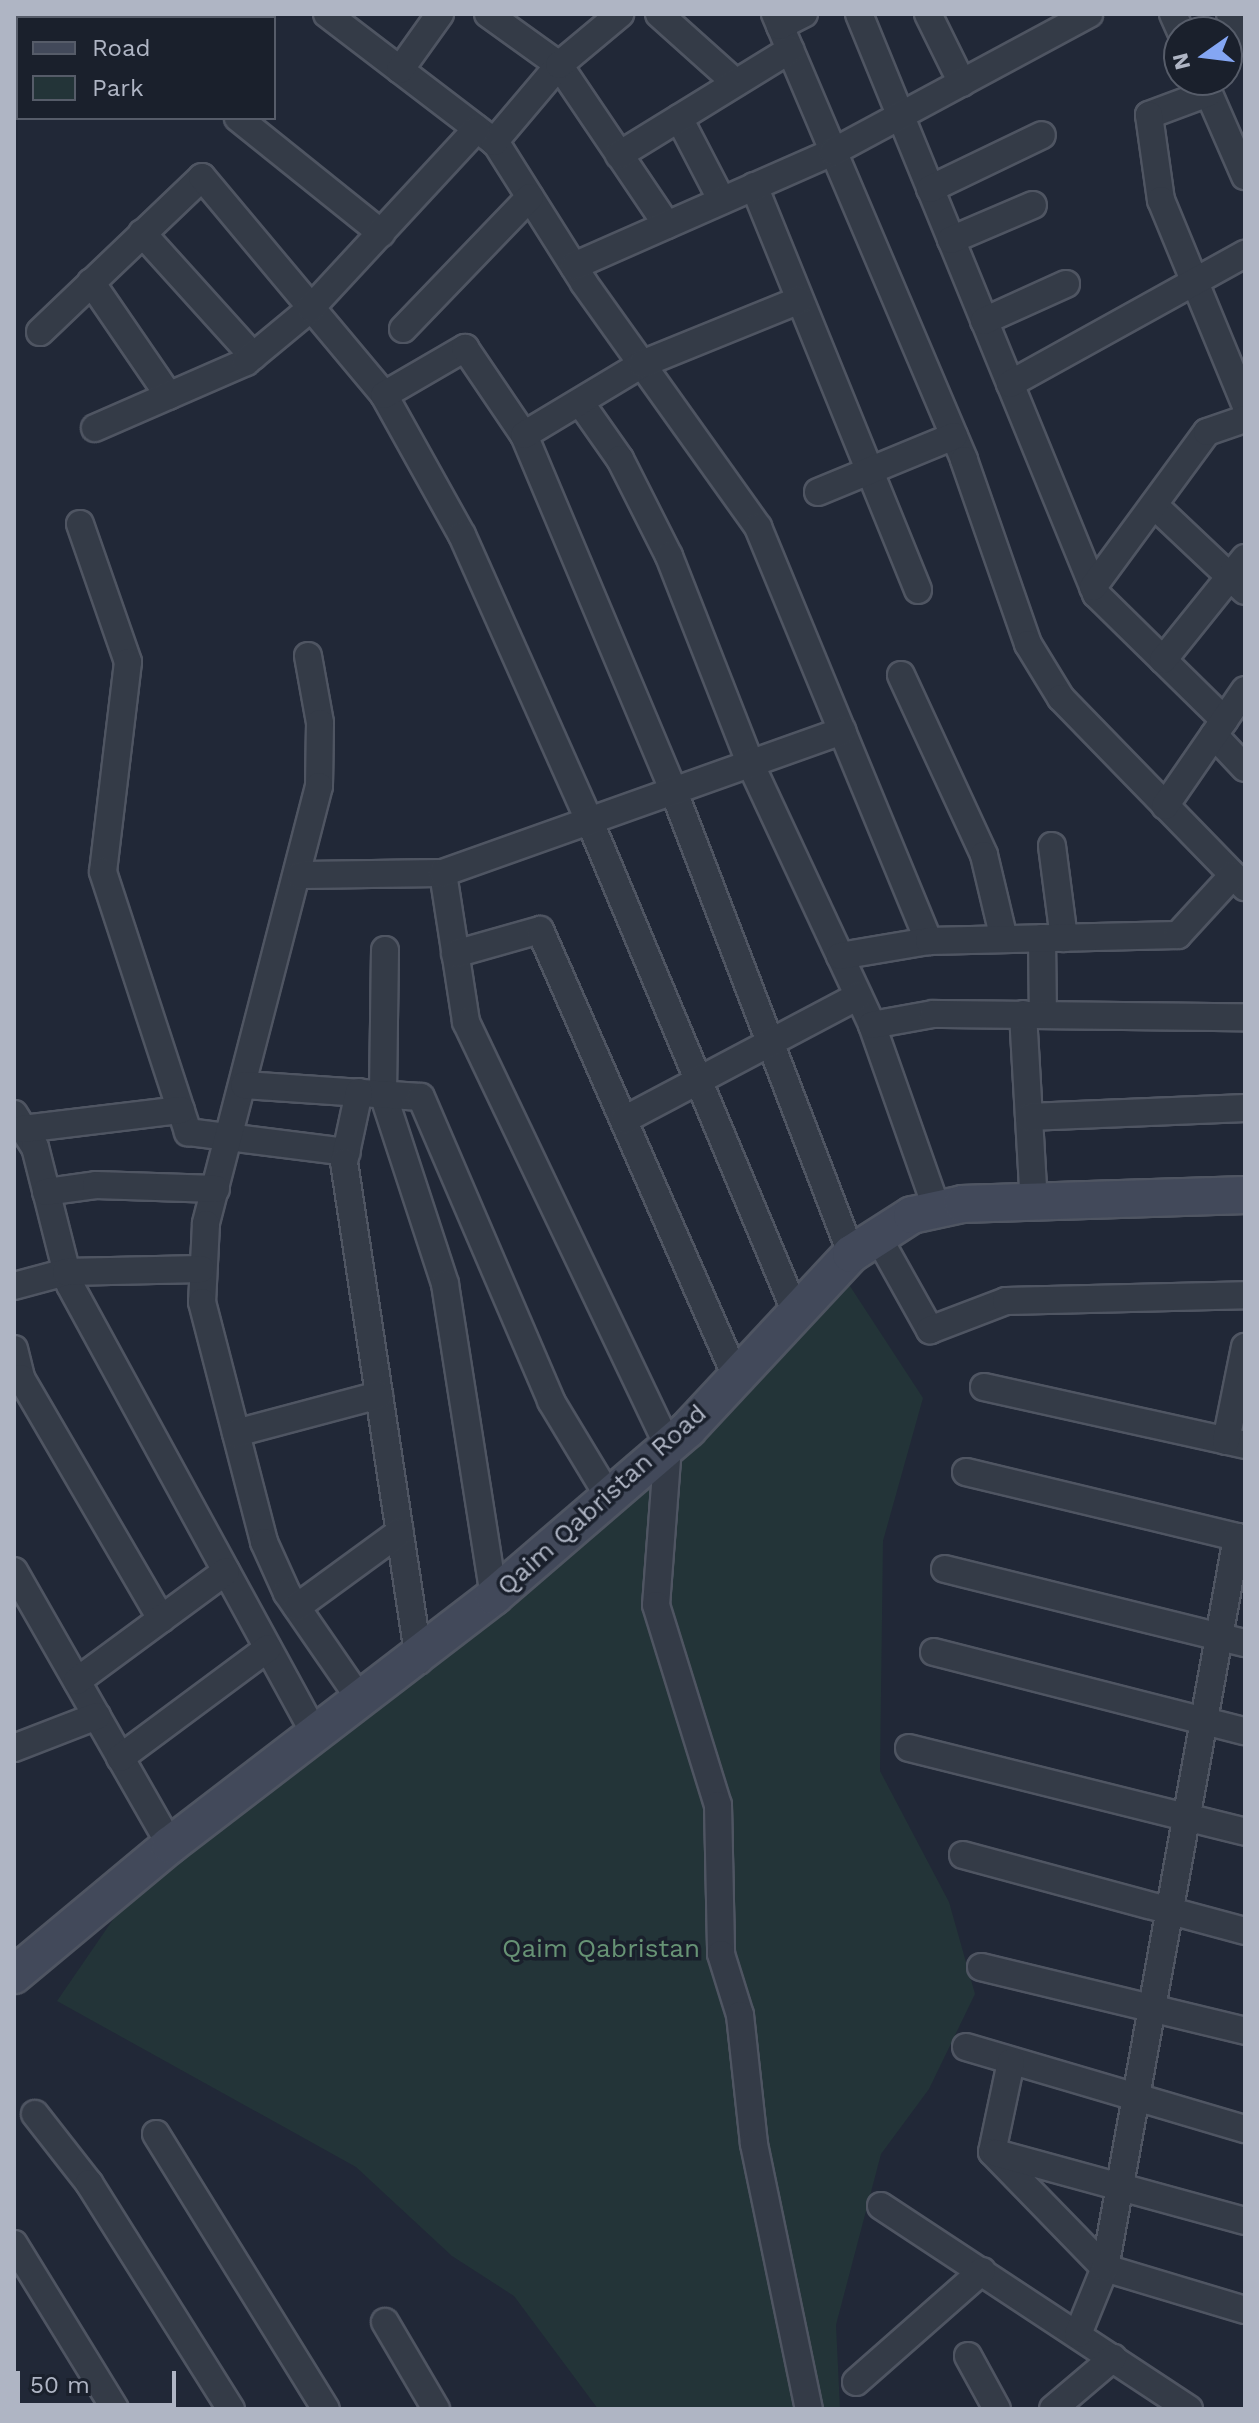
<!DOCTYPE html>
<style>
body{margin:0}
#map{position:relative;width:1259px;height:2423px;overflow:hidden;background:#212837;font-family:"Work Sans",sans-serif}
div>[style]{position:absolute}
.green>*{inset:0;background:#233438}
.roads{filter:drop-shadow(2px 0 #4f5562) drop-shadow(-2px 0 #4f5562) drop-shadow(0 2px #4f5562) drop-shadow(0 -2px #4f5562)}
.street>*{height:26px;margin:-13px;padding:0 13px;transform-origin:13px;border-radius:13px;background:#343b47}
.secondary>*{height:36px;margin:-18px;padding:0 18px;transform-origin:18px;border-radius:18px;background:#42495a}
span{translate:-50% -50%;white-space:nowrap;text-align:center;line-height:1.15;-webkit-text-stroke:7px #1a202c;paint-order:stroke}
.street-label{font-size:26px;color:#afb5c4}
.park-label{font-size:26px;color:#679375}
.frame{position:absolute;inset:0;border:16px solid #afb5c4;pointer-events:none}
.legend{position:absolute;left:16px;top:16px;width:260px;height:104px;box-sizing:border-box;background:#1a202c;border:2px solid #565c69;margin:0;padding:10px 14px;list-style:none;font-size:24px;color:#afb5c4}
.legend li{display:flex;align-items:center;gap:16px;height:40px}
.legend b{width:40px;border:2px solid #565c69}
.north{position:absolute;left:1163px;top:16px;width:80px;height:80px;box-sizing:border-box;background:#1a202c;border:2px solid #565c69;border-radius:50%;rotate:256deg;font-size:22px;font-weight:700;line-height:32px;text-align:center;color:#afb5c4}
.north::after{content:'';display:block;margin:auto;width:28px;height:36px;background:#84a6f3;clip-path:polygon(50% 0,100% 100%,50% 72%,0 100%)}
.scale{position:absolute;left:16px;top:2371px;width:160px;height:36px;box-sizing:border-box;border:4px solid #afb5c4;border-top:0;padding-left:10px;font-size:24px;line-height:28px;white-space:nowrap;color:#afb5c4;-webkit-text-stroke:6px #1a202c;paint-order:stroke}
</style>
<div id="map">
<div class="green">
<i style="clip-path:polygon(846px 1280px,923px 1398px,883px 1541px,880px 1771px,949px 1902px,975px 1994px,929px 2089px,881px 2154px,836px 2325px,840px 2409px,598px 2409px,514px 2296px,452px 2256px,356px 2167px,57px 2001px,114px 1918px,175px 1859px,500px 1610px)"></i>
</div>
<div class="roads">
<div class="street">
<i style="left:110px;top:14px;width:6px;rotate:39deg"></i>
<i style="left:327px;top:14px;width:213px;rotate:37.4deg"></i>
<i style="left:496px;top:143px;width:165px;rotate:57.8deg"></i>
<i style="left:584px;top:283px;width:300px;rotate:54.5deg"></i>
<i style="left:758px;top:527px;width:448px;rotate:67.6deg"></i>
<i style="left:488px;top:14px;width:87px;rotate:35.7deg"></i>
<i style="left:559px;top:65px;width:193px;rotate:56deg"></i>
<i style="left:659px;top:14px;width:103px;rotate:41.9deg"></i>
<i style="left:775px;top:14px;width:484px;rotate:67deg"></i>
<i style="left:964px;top:460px;width:195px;rotate:70.8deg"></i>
<i style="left:1028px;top:644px;width:63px;rotate:58.6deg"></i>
<i style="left:1061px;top:698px;width:264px;rotate:45.8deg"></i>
<i style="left:859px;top:14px;width:627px;rotate:67.77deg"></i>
<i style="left:1096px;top:594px;width:180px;rotate:44.5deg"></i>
<i style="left:928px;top:14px;width:77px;rotate:63.8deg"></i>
<i style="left:1173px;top:14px;width:20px;rotate:66deg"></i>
<i style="left:1230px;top:14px;width:32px;rotate:62deg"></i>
<i style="left:780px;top:26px;width:27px;rotate:-27deg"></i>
<i style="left:400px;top:70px;width:69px;rotate:-54.5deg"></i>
<i style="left:1203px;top:80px;width:105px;rotate:66.4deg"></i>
<i style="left:1208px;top:93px;width:63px;rotate:159.6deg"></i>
<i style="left:1149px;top:115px;width:86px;rotate:82deg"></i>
<i style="left:1161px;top:200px;width:221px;rotate:67.6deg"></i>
<i style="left:238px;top:118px;width:184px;rotate:38.8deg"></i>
<i style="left:679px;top:118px;width:93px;rotate:62.6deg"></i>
<i style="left:494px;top:142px;width:101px;rotate:-49.8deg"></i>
<i style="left:559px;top:65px;width:80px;rotate:-39.9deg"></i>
<i style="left:619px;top:155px;width:201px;rotate:-31.6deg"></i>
<i style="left:754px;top:186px;width:436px;rotate:67.9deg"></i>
<i style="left:930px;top:189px;width:124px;rotate:-25.7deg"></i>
<i style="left:142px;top:233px;width:166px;rotate:47.9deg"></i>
<i style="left:951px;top:240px;width:89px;rotate:-23.1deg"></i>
<i style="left:574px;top:266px;width:283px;rotate:-23.8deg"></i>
<i style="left:833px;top:152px;width:291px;rotate:-28.3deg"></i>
<i style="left:91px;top:282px;width:138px;rotate:55.6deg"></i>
<i style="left:984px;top:321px;width:90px;rotate:-24.3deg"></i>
<i style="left:403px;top:329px;width:183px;rotate:-46.1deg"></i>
<i style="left:40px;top:332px;width:224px;rotate:-43.7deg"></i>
<i style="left:202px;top:177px;width:284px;rotate:50.1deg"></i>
<i style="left:384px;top:395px;width:160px;rotate:60.9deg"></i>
<i style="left:462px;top:535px;width:314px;rotate:66deg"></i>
<i style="left:590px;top:822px;width:532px;rotate:67.24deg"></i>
<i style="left:1010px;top:384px;width:269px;rotate:-29deg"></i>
<i style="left:384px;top:395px;width:94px;rotate:-30.1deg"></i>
<i style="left:465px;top:348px;width:105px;rotate:55.9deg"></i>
<i style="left:524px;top:435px;width:387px;rotate:67.2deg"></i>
<i style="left:674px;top:792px;width:495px;rotate:69deg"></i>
<i style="left:582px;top:405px;width:66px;rotate:54.9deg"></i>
<i style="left:620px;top:459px;width:109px;rotate:63.2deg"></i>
<i style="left:669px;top:556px;width:225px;rotate:68.6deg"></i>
<i style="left:751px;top:765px;width:287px;rotate:65deg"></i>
<i style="left:872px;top:1025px;width:196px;rotate:70.6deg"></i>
<i style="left:95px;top:428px;width:165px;rotate:-23.6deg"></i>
<i style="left:246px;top:362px;width:85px;rotate:-39.7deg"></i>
<i style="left:311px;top:308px;width:244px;rotate:-47.2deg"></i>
<i style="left:524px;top:435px;width:138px;rotate:-31deg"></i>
<i style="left:642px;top:364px;width:170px;rotate:-22.1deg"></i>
<i style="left:818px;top:492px;width:147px;rotate:-22.4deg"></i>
<i style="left:1154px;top:505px;width:125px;rotate:43.4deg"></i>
<i style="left:80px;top:524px;width:146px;rotate:70.8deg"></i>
<i style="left:128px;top:662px;width:211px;rotate:96.8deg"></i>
<i style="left:103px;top:872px;width:274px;rotate:71.9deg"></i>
<i style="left:188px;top:1132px;width:160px;rotate:7.2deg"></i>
<i style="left:1093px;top:587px;width:192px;rotate:-53.7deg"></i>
<i style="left:1207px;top:432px;width:40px;rotate:-18.9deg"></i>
<i style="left:308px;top:656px;width:68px;rotate:79.8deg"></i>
<i style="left:320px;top:723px;width:63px;rotate:90.9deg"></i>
<i style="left:319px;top:786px;width:452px;rotate:104.5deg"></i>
<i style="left:206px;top:1224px;width:78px;rotate:92.9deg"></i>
<i style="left:202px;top:1302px;width:248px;rotate:75.5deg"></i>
<i style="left:264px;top:1542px;width:56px;rotate:65.7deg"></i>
<i style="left:287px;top:1593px;width:132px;rotate:55.5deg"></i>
<i style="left:1163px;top:660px;width:131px;rotate:-51.2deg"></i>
<i style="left:901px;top:675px;width:198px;rotate:65.2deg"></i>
<i style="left:984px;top:855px;width:86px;rotate:76.6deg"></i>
<i style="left:1214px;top:735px;width:45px;rotate:46.8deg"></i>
<i style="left:1165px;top:806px;width:141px;rotate:-55.4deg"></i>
<i style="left:1052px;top:846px;width:93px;rotate:82.6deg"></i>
<i style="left:443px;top:873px;width:151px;rotate:81.2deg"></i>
<i style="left:466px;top:1022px;width:470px;rotate:64.5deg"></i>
<i style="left:668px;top:1446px;width:159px;rotate:94.3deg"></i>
<i style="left:656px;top:1605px;width:209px;rotate:72.8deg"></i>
<i style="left:718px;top:1805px;width:149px;rotate:88.8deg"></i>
<i style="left:721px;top:1954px;width:64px;rotate:72.7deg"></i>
<i style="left:740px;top:2015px;width:130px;rotate:83.8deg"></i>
<i style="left:754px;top:2144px;width:271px;rotate:78.3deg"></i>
<i style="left:300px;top:875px;width:143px;rotate:-0.8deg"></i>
<i style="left:443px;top:873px;width:424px;rotate:-19.6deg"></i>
<i style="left:1042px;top:938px;width:77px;rotate:89.3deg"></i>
<i style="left:385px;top:950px;width:144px;rotate:90.8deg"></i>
<i style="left:383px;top:1094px;width:200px;rotate:71.9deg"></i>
<i style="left:445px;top:1284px;width:316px;rotate:81.1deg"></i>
<i style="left:455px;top:954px;width:88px;rotate:-15.8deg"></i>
<i style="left:540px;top:930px;width:488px;rotate:66.3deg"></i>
<i style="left:840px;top:956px;width:90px;rotate:-9.6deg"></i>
<i style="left:929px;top:941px;width:249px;rotate:-1.4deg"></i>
<i style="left:1178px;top:935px;width:81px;rotate:-47.5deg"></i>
<i style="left:1023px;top:1014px;width:188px;rotate:86.7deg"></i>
<i style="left:872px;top:1025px;width:62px;rotate:-10.2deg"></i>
<i style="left:933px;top:1014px;width:312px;rotate:0.6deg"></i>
<i style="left:244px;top:1085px;width:177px;rotate:3.9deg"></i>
<i style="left:421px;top:1097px;width:331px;rotate:66.8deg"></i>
<i style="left:551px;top:1401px;width:112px;rotate:58.9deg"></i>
<i style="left:359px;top:1092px;width:72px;rotate:102.1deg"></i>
<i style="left:344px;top:1162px;width:504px;rotate:81.44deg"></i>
<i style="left:14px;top:1114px;width:39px;rotate:58deg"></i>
<i style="left:35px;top:1147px;width:142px;rotate:75.8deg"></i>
<i style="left:70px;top:1285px;width:514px;rotate:61.39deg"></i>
<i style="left:1029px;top:1117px;width:216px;rotate:-2.4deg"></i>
<i style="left:624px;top:1120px;width:265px;rotate:-27.9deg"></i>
<i style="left:23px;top:1129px;width:159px;rotate:-6.9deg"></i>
<i style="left:46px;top:1192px;width:50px;rotate:-8deg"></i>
<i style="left:96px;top:1185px;width:120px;rotate:1.9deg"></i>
<i style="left:878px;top:1237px;width:107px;rotate:60.8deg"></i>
<i style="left:930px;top:1330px;width:81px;rotate:-20.9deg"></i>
<i style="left:1006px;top:1301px;width:239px;rotate:-1.4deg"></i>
<i style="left:14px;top:1286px;width:54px;rotate:-15.1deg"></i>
<i style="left:66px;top:1272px;width:135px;rotate:-1.3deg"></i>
<i style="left:14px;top:1349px;width:30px;rotate:76deg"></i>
<i style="left:21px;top:1378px;width:279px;rotate:59.8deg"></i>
<i style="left:984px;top:1387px;width:267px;rotate:12.5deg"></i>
<i style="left:236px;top:1433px;width:148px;rotate:-14.9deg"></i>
<i style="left:1226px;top:1441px;width:96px;rotate:-78.6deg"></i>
<i style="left:966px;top:1472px;width:287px;rotate:13.5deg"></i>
<i style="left:945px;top:1569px;width:309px;rotate:13.9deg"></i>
<i style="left:14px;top:1571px;width:315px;rotate:60.3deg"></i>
<i style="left:297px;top:1607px;width:127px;rotate:-36.1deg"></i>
<i style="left:934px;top:1652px;width:321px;rotate:14.3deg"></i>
<i style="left:77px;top:1681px;width:185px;rotate:-36.4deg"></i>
<i style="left:14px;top:1748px;width:89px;rotate:-21.1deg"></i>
<i style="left:909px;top:1748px;width:346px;rotate:14deg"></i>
<i style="left:120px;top:1758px;width:184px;rotate:-36.6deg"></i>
<i style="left:963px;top:1855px;width:292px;rotate:15.1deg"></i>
<i style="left:981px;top:1967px;width:272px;rotate:13.6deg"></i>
<i style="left:966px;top:2047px;width:291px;rotate:16.4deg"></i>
<i style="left:1011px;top:2062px;width:92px;rotate:101.9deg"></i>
<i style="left:992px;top:2152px;width:162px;rotate:45.8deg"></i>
<i style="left:1105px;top:2268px;width:146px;rotate:16.7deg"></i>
<i style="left:35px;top:2114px;width:88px;rotate:52deg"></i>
<i style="left:89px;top:2183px;width:267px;rotate:57.9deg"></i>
<i style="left:156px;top:2134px;width:323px;rotate:58.3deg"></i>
<i style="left:996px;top:2153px;width:258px;rotate:15.3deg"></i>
<i style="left:881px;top:2206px;width:369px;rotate:33.4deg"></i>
<i style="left:14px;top:2244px;width:193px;rotate:58.5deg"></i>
<i style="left:385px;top:2322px;width:101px;rotate:59.6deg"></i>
<i style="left:1078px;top:2334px;width:71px;rotate:-67.8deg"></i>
<i style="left:1105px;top:2268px;width:743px;rotate:-79.76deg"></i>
<i style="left:968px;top:2356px;width:60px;rotate:61.3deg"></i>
<i style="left:856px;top:2382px;width:168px;rotate:-41.4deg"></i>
<i style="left:1053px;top:2409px;width:79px;rotate:-40.4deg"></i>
</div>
<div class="secondary">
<i style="left:14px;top:1975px;width:203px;rotate:-39.8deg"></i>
<i style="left:170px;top:1845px;width:409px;rotate:-37.5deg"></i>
<i style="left:494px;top:1596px;width:256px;rotate:-40.7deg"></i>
<i style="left:688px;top:1429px;width:239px;rotate:-47deg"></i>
<i style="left:851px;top:1254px;width:72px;rotate:-32.6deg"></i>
<i style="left:912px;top:1215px;width:52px;rotate:-12.2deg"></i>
<i style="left:963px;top:1204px;width:282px;rotate:-1.8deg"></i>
</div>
</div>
<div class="street-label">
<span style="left:602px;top:1500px;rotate:-42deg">Qaim Qabristan Road</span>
</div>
<div class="park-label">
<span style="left:601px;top:1949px">Qaim Qabristan</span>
</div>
<div class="frame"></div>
<ul class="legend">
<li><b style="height:10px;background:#42495a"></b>Road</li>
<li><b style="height:22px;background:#233438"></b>Park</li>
</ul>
<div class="north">N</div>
<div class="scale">50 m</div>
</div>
